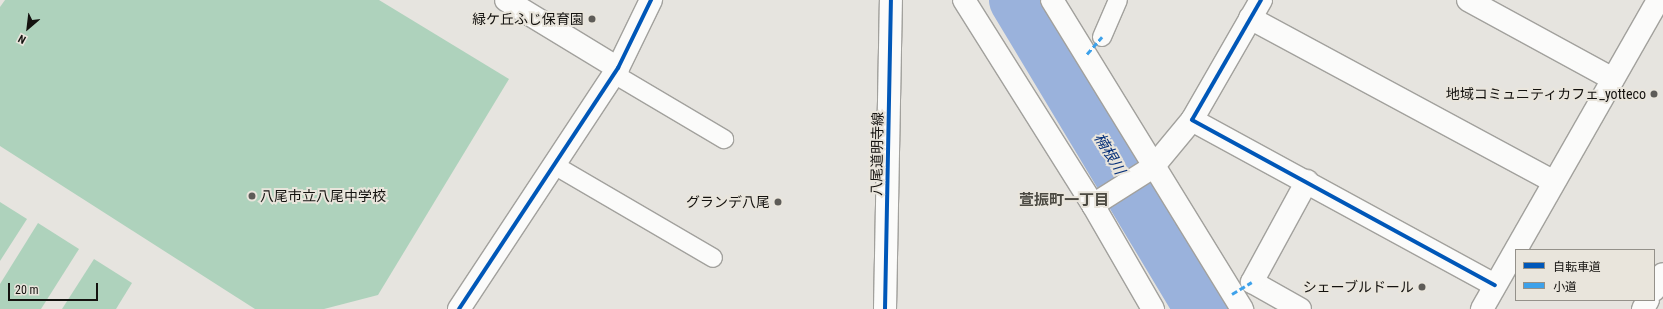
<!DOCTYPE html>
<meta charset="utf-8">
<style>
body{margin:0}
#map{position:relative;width:1663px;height:309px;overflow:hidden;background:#e6e4df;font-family:"Roboto Condensed","Noto Sans JP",sans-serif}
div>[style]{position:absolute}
.green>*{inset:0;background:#aed2bc}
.river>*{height:54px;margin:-27px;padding:0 27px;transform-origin:27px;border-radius:27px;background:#9ab2dc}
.roads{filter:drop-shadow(1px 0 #a2a19d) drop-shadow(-1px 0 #a2a19d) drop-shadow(0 1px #a2a19d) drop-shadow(0 -1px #a2a19d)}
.lane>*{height:18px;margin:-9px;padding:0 9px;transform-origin:9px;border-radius:9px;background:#fbfbfa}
.street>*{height:22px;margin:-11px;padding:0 11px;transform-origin:11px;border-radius:11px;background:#fbfbfa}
.secondary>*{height:22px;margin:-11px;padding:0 11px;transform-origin:11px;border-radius:11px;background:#fbfbfa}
.quiet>*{height:3px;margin-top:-1.5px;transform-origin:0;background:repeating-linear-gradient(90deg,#3da1ea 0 6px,transparent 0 9px)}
.cycleway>*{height:4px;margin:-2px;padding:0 2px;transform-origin:2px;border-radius:2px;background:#0057b8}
.dots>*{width:11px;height:11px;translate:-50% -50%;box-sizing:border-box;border:2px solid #e9e5dc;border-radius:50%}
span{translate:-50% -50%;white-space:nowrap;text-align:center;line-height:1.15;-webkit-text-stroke:4px #e9e5dc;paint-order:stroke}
.poi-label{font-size:14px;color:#14120f}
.right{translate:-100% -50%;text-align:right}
.left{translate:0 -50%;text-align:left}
.street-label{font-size:14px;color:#14120f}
.water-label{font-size:15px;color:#09327a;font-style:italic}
.neighbourhood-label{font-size:15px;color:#4c4a42;font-weight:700}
.legend{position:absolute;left:1515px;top:249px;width:140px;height:52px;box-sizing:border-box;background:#e9e5dc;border:1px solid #94918a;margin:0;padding:5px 7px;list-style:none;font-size:12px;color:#14120f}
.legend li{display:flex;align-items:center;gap:8px;height:20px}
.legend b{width:20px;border:1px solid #94918a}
.north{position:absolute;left:8px;top:8px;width:40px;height:40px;-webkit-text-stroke:3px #e9e5dc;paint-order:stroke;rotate:208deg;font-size:11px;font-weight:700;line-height:16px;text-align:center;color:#14120f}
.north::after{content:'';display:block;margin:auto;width:14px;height:18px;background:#14120f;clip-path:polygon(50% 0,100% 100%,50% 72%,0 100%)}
.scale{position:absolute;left:8px;top:283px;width:90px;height:18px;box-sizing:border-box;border:2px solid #14120f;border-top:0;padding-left:5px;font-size:12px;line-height:14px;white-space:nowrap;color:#14120f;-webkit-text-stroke:3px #e9e5dc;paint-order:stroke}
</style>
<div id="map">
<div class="green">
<i style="clip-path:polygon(5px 0,379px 0,509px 79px,378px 295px,324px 309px,255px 309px,0 146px,0 7px)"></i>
<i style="clip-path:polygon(0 202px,27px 219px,0 261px)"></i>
<i style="clip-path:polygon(38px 223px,79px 249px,41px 309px,0 309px,0 284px)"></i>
<i style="clip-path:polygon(94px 259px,132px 283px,116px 309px,62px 309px)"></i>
</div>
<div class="river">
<i style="left:1016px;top:0;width:361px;rotate:59deg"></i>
</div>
<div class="roads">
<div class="lane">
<i style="left:1102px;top:37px;width:40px;rotate:-66.6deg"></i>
<i style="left:614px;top:74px;width:128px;rotate:30.6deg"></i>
<i style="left:554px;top:165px;width:184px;rotate:30.3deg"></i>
</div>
<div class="street">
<i style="left:506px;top:0;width:131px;rotate:31.3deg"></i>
<i style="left:964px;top:0;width:242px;rotate:57.8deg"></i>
<i style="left:1093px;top:205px;width:120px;rotate:60deg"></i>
<i style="left:1052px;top:0;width:363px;rotate:58.4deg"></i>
<i style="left:1261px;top:0;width:138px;rotate:119.9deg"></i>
<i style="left:1192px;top:120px;width:345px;rotate:28.6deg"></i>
<i style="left:1468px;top:0;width:165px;rotate:28.6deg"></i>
<i style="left:1250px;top:18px;width:345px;rotate:28.3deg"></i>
<i style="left:1093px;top:205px;width:71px;rotate:-32.3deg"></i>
<i style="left:1153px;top:167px;width:61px;rotate:-50.3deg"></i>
<i style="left:459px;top:309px;width:289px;rotate:-56.6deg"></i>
<i style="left:618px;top:68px;width:76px;rotate:-64.1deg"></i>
<i style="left:1300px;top:309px;width:55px;rotate:-150.6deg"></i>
<i style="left:1252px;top:282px;width:115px;rotate:-61.4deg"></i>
<i style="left:1482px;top:309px;width:356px;rotate:-60.3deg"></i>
</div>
<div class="secondary">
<i style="left:1654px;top:290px;width:18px;rotate:-61deg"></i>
<i style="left:885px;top:309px;width:309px;rotate:-88.9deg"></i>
<i style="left:1643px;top:309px;width:10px;rotate:-61deg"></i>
</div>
</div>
<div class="quiet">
<i style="left:1087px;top:54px;width:23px;rotate:-49deg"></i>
<i style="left:1232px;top:294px;width:23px;rotate:-31deg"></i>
</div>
<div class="cycleway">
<i style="left:1261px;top:0;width:138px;rotate:119.9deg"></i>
<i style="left:1192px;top:120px;width:345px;rotate:28.6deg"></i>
<i style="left:459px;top:309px;width:289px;rotate:-56.6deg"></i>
<i style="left:618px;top:68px;width:76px;rotate:-64.1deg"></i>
<i style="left:885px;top:309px;width:309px;rotate:-88.9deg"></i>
</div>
<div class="dots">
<i style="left:592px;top:19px;background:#5e5c58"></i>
<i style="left:1654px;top:94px;background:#5e5c58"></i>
<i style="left:252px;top:196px;background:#5e5c58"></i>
<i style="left:778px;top:202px;background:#5e5c58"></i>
<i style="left:1422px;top:287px;background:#5e5c58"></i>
</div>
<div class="poi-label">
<span class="right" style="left:584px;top:19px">緑ケ丘ふじ保育園</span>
<span class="right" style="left:1646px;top:94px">地域コミュニティカフェ_yotteco</span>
<span class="left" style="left:260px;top:196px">八尾市立八尾中学校</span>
<span class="right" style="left:770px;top:202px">グランデ八尾</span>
<span class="right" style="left:1414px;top:287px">シェーブルドール</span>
</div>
<div class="street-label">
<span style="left:877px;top:154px;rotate:-89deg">八尾道明寺線</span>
</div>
<div class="water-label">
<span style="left:1109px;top:154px;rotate:59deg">楠根川</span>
</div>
<div class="neighbourhood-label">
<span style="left:1064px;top:201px">萱振町一丁目</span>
</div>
<ul class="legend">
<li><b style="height:5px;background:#0057b8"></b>自転車道</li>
<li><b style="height:5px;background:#3da1ea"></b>小道</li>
</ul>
<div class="north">N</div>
<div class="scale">20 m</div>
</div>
